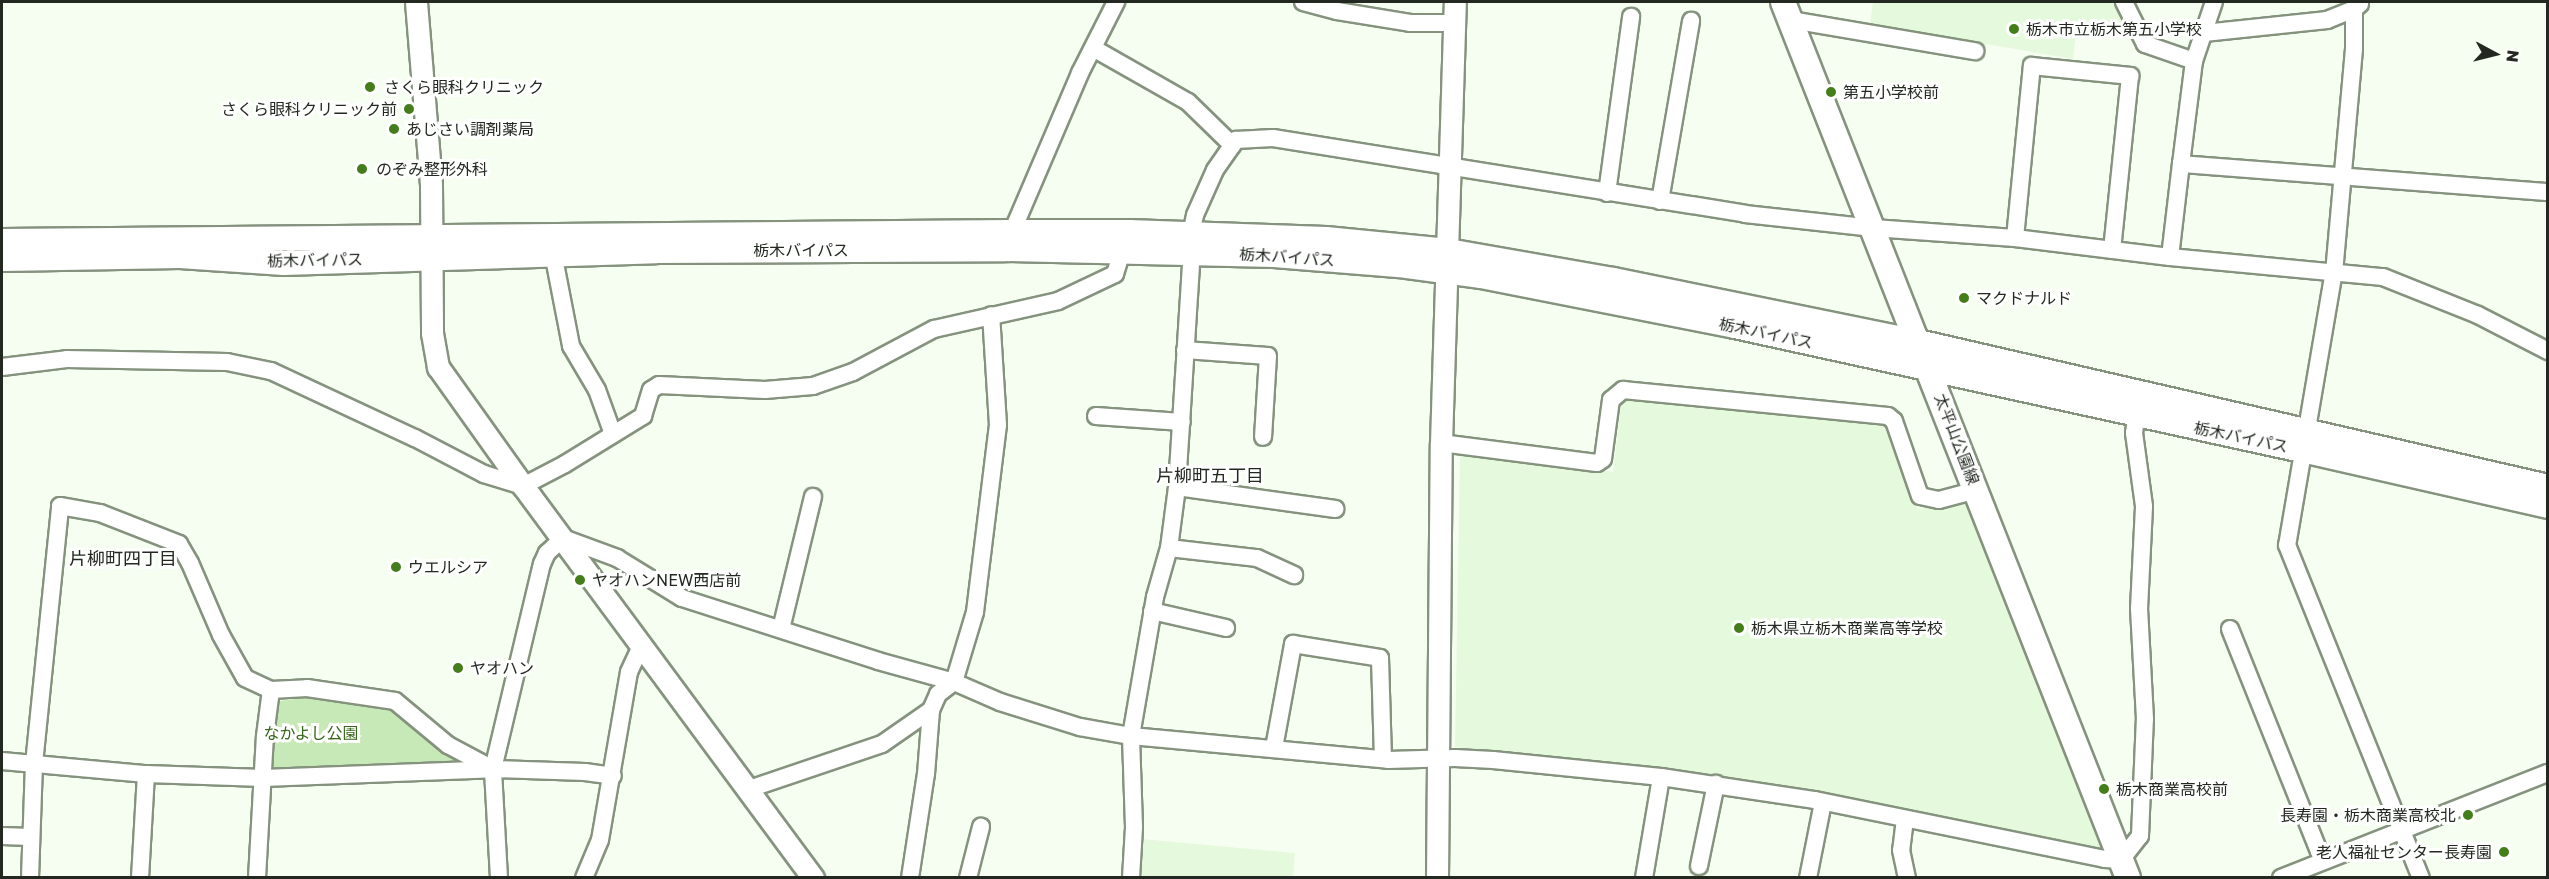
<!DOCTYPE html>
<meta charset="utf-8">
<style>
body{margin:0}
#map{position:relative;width:2549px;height:879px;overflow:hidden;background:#f5fef0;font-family:"Golos Text","Noto Sans JP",sans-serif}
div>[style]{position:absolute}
.built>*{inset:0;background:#e5fadc}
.green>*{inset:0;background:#c7e9b8}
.roads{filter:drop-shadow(2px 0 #85937e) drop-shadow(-2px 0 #85937e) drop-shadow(0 2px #85937e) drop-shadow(0 -2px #85937e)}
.minor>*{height:16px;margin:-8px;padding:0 8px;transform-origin:8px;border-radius:8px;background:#fff}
.tertiary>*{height:21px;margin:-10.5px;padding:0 10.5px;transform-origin:10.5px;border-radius:10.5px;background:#fff}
.secondary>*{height:24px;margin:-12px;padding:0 12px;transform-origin:12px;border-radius:12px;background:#fff}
.dots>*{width:16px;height:16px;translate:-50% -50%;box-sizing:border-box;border:3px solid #fff;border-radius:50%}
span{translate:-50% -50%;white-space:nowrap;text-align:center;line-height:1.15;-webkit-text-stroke:6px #fff;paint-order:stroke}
.poi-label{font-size:16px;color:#232921}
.left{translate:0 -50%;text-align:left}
.right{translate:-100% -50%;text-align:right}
.street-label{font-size:16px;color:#232921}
.park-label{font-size:16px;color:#366618}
.neighbourhood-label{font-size:18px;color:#232921}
.frame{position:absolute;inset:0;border:3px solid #232921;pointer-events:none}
.north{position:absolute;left:2465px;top:24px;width:60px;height:60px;-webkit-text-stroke:4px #fff;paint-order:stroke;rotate:97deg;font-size:16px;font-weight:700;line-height:24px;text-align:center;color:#232921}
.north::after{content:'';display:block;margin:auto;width:21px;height:27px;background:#232921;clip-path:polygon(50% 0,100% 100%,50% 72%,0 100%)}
</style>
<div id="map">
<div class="built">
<i style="clip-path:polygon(1873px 2px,2116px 2px,2135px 40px,2076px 34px,2073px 59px,1870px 24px)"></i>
<i style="clip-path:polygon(1622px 398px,1883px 421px,1917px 509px,1969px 502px,2106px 850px,1729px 778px,1455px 747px,1460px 453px,1613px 472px)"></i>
<i style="clip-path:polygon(1142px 839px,1295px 853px,1293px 877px,1140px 877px)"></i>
</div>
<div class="green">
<i style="clip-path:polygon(309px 697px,396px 709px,457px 758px,455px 766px,279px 770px,272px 765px,271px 749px,280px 701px)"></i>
</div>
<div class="roads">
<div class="minor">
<i style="left:1303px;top:2px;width:35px;rotate:15deg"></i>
<i style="left:1337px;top:11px;width:74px;rotate:9.3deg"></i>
<i style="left:1410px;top:23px;width:45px"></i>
<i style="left:2124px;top:2px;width:47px;rotate:63.4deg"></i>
<i style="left:2145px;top:44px;width:52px;rotate:19.1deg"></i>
<i style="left:2354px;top:9px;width:40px;rotate:90deg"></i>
<i style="left:2354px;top:49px;width:223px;rotate:95.1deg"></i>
<i style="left:2334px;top:271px;width:278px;rotate:99.7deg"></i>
<i style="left:2287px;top:545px;width:359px;rotate:68.1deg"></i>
<i style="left:1791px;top:20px;width:187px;rotate:9.6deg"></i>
<i style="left:2204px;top:33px;width:124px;rotate:-6deg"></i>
<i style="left:2327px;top:20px;width:29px;rotate:-22deg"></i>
<i style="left:2354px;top:9px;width:8px;rotate:-40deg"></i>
<i style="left:1093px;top:48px;width:109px;rotate:29.6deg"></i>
<i style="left:1188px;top:102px;width:62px;rotate:44.3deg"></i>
<i style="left:2181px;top:164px;width:104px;rotate:-82.8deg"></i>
<i style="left:2194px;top:61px;width:62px;rotate:-71.3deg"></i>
<i style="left:1607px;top:193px;width:178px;rotate:-82.2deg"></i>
<i style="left:1660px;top:201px;width:183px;rotate:-80.2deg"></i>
<i style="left:1012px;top:232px;width:173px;rotate:-66.8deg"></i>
<i style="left:1080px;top:73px;width:80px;rotate:-63.1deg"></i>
<i style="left:1191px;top:234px;width:19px;rotate:-78deg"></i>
<i style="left:1195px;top:215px;width:49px;rotate:-66deg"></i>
<i style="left:1215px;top:170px;width:37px;rotate:-55deg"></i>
<i style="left:1236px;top:140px;width:37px;rotate:-3deg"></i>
<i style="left:1273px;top:138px;width:478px;rotate:9.1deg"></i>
<i style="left:1745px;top:214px;width:129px;rotate:6.2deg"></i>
<i style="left:1873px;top:228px;width:142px;rotate:4deg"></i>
<i style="left:2015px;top:238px;width:156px;rotate:7deg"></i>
<i style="left:2170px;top:257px;width:214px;rotate:5.4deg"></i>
<i style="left:2383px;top:277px;width:102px;rotate:21.8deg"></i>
<i style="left:2478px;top:315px;width:79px;rotate:27.2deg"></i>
<i style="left:2015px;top:238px;width:173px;rotate:-84.4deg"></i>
<i style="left:2032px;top:66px;width:99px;rotate:5.8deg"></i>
<i style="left:2130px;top:76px;width:175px;rotate:95.9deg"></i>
<i style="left:553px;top:253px;width:95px;rotate:79deg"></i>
<i style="left:571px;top:346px;width:51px;rotate:59.4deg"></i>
<i style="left:597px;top:390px;width:47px;rotate:70deg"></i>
<i style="left:2170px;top:257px;width:94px;rotate:-83.3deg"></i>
<i style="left:2181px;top:164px;width:368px;rotate:4.4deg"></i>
<i style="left:1185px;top:350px;width:83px;rotate:4.1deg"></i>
<i style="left:1268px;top:356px;width:81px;rotate:93.5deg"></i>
<i style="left:2px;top:367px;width:65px;rotate:-7deg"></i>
<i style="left:67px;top:359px;width:160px;rotate:1.1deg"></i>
<i style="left:227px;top:362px;width:45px;rotate:11.6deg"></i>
<i style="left:271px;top:371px;width:159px;rotate:25deg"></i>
<i style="left:415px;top:438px;width:78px;rotate:27.6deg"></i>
<i style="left:484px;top:474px;width:41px;rotate:17.1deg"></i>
<i style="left:523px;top:486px;width:47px;rotate:-27.6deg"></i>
<i style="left:565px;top:464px;width:92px;rotate:-31.6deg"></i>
<i style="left:643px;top:416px;width:27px;rotate:-73deg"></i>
<i style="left:651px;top:390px;width:9px;rotate:-32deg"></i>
<i style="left:659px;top:385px;width:106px;rotate:2.7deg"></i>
<i style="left:765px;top:390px;width:48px;rotate:-4.8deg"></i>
<i style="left:813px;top:386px;width:42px;rotate:-19.3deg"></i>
<i style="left:853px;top:372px;width:92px;rotate:-28deg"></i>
<i style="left:934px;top:329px;width:127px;rotate:-12.7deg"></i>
<i style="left:1058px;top:301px;width:63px;rotate:-25.3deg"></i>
<i style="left:1115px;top:274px;width:24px;rotate:-73deg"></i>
<i style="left:1096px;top:416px;width:86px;rotate:4deg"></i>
<i style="left:1441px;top:443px;width:157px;rotate:7.3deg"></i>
<i style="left:1597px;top:463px;width:7px;rotate:-34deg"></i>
<i style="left:1603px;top:459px;width:60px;rotate:-82.3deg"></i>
<i style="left:1611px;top:400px;width:16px;rotate:-40deg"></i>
<i style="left:1623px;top:390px;width:266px;rotate:5.6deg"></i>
<i style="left:1888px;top:416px;width:8px;rotate:40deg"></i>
<i style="left:1894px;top:421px;width:79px;rotate:70.9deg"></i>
<i style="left:1920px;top:496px;width:19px;rotate:12deg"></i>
<i style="left:1939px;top:500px;width:39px;rotate:-15deg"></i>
<i style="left:1177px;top:487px;width:160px;rotate:7.9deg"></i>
<i style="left:1169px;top:548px;width:89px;rotate:6.5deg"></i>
<i style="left:1257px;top:558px;width:41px;rotate:24.7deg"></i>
<i style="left:1152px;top:611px;width:76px;rotate:12.9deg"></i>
<i style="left:781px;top:629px;width:136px;rotate:-76.4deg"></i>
<i style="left:2230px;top:629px;width:250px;rotate:68.2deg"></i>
<i style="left:1274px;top:748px;width:106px;rotate:-79.6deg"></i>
<i style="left:1293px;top:644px;width:88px;rotate:9.1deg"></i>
<i style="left:1380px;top:658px;width:101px;rotate:88.3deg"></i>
<i style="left:2px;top:761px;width:145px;rotate:5.2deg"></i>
<i style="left:146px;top:774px;width:117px;rotate:2deg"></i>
<i style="left:263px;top:778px;width:230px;rotate:-2.2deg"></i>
<i style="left:493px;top:769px;width:92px;rotate:1.9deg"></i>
<i style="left:585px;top:772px;width:28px;rotate:8deg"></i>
<i style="left:749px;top:789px;width:140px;rotate:-18.7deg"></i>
<i style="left:882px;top:744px;width:60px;rotate:-34.8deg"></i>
<i style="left:931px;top:710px;width:17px;rotate:-66deg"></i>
<i style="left:938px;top:694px;width:20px;rotate:-37deg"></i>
<i style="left:954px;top:682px;width:73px;rotate:-73.3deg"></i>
<i style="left:975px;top:612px;width:188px;rotate:-83deg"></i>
<i style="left:998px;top:425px;width:110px;rotate:-93.6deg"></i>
<i style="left:1905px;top:819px;width:31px;rotate:97deg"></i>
<i style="left:1901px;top:850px;width:29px;rotate:78deg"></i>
<i style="left:2px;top:836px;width:29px;rotate:2deg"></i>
<i style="left:1699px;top:866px;width:84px;rotate:-78.3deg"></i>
<i style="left:30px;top:878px;width:114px;rotate:-88deg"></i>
<i style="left:34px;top:764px;width:259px;rotate:-84.2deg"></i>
<i style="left:60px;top:506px;width:41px;rotate:9.9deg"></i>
<i style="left:100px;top:513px;width:85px;rotate:21.4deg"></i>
<i style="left:179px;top:544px;width:22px;rotate:60deg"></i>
<i style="left:190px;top:563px;width:78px;rotate:66.7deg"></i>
<i style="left:221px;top:635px;width:49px;rotate:60.8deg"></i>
<i style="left:245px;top:678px;width:29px;rotate:25deg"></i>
<i style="left:271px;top:690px;width:36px;rotate:-3deg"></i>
<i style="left:307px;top:688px;width:89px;rotate:8.4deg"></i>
<i style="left:395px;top:701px;width:69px;rotate:39.7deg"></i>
<i style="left:448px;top:745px;width:51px;rotate:28.1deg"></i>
<i style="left:140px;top:878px;width:104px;rotate:-86.7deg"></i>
<i style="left:257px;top:878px;width:142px;rotate:-86.8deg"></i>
<i style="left:265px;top:736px;width:46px;rotate:-82.6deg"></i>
<i style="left:499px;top:878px;width:109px;rotate:-93.2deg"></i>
<i style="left:493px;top:769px;width:211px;rotate:-76.6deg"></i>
<i style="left:542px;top:564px;width:12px;rotate:-66deg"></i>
<i style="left:547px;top:553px;width:22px;rotate:-43deg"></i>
<i style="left:563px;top:538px;width:58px;rotate:20.3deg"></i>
<i style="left:617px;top:558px;width:76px;rotate:31.6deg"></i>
<i style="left:682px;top:598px;width:206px;rotate:17.8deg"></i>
<i style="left:878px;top:661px;width:79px;rotate:15.4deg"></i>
<i style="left:954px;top:682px;width:50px;rotate:23.5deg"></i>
<i style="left:1000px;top:702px;width:84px;rotate:17.4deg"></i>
<i style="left:1080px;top:727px;width:52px;rotate:10deg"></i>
<i style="left:1131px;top:736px;width:258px;rotate:5.3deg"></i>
<i style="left:1388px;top:760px;width:67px;rotate:-1.7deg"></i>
<i style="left:1455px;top:758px;width:38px;rotate:3deg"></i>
<i style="left:1493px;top:760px;width:169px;rotate:5.8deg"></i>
<i style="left:1661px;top:777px;width:156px;rotate:8.5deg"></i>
<i style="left:1815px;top:800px;width:296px;rotate:11.5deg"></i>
<i style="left:2105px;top:859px;width:16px;rotate:4deg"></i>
<i style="left:2121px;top:860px;width:31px;rotate:-52deg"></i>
<i style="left:2140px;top:836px;width:117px;rotate:-87.6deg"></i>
<i style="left:2145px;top:719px;width:110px;rotate:-93.1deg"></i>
<i style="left:2139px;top:609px;width:103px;rotate:-87.2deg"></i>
<i style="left:2144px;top:506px;width:74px;rotate:-97.8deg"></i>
<i style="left:2134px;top:433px;width:27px;rotate:-82deg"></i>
<i style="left:584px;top:878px;width:41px;rotate:-67.2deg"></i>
<i style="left:600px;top:840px;width:170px;rotate:-80.2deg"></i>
<i style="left:629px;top:672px;width:31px;rotate:-65deg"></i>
<i style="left:910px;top:878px;width:105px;rotate:-81.3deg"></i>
<i style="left:926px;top:774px;width:64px;rotate:-85.5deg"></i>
<i style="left:968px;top:878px;width:53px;rotate:-75.7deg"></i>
<i style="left:1131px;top:878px;width:51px;rotate:-86.6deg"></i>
<i style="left:1134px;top:827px;width:91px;rotate:-91.9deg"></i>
<i style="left:1131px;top:736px;width:141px;rotate:-80.2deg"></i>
<i style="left:1155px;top:597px;width:51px;rotate:-74.1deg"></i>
<i style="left:1169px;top:548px;width:62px;rotate:-82.5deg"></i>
<i style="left:1177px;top:487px;width:236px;rotate:-86.4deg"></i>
<i style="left:1644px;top:878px;width:102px;rotate:-80.4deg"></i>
<i style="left:1808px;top:878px;width:77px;rotate:-78.8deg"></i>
<i style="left:2281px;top:878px;width:287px;rotate:-21.5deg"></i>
</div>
<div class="tertiary">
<i style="left:416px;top:2px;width:184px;rotate:85.3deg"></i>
<i style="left:431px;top:185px;width:148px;rotate:89.6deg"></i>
<i style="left:432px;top:333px;width:35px;rotate:80deg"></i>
<i style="left:438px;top:367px;width:146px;rotate:54.5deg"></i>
<i style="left:523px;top:486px;width:488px;rotate:53.5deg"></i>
<i style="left:1437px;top:878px;width:435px;rotate:-89.5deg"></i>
<i style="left:1441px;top:443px;width:441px;rotate:-88.2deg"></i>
</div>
<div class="secondary">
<i style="left:1783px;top:2px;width:941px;rotate:68.5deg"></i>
<i style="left:2px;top:241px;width:1010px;rotate:-0.51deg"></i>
<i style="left:1012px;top:232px;width:117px"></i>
<i style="left:1129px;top:232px;width:197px;rotate:2deg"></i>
<i style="left:1326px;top:239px;width:123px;rotate:5.6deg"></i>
<i style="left:1448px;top:251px;width:168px;rotate:10deg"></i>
<i style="left:1613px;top:280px;width:311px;rotate:11.5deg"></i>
<i style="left:1918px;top:342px;width:646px;rotate:12.96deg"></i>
<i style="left:2px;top:259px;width:178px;rotate:-1deg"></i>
<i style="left:180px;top:256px;width:104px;rotate:3.9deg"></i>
<i style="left:284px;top:263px;width:372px;rotate:-1.8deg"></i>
<i style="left:656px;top:251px;width:349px;rotate:-0.3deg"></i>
<i style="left:1005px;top:249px;width:269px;rotate:1.3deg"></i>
<i style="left:1274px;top:255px;width:133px;rotate:4.7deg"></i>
<i style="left:1407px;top:266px;width:75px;rotate:7.7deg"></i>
<i style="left:1481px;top:276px;width:259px;rotate:11.1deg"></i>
<i style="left:1735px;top:326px;width:580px;rotate:12.34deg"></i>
<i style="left:2302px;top:450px;width:252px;rotate:12.8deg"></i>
</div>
</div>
<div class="dots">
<i style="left:2014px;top:29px;background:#437e1a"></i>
<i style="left:370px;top:87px;background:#437e1a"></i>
<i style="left:1831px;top:92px;background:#437e1a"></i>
<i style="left:409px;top:109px;background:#437e1a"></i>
<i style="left:394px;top:129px;background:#437e1a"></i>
<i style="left:362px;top:169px;background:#437e1a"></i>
<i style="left:1964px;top:298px;background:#437e1a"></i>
<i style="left:396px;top:567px;background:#437e1a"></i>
<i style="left:580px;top:580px;background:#437e1a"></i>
<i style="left:1739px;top:628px;background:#437e1a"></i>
<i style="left:458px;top:668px;background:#437e1a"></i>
<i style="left:2104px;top:789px;background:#437e1a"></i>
<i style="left:2468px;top:815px;background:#437e1a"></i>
<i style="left:2504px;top:852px;background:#437e1a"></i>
</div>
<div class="poi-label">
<span class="left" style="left:2026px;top:29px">栃木市立栃木第五小学校</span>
<span class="left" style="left:384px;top:87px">さくら眼科クリニック</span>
<span class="left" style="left:1843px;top:92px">第五小学校前</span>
<span class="right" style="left:397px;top:109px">さくら眼科クリニック前</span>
<span class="left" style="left:406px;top:129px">あじさい調剤薬局</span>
<span class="left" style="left:376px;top:169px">のぞみ整形外科</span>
<span class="left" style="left:1976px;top:298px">マクドナルド</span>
<span class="left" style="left:408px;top:567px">ウエルシア</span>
<span class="left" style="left:592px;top:580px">ヤオハンNEW西店前</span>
<span class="left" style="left:1751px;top:628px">栃木県立栃木商業高等学校</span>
<span class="left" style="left:470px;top:668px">ヤオハン</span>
<span class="left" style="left:2116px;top:789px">栃木商業高校前</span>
<span class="right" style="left:2456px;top:815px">長寿園・栃木商業高校北</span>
<span class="right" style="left:2492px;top:852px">老人福祉センター長寿園</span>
</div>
<div class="street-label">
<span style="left:801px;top:250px">栃木バイパス</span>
<span style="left:1287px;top:257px;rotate:4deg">栃木バイパス</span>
<span style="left:315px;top:260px;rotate:-1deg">栃木バイパス</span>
<span style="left:1766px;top:333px;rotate:12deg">栃木バイパス</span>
<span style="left:2241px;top:437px;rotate:12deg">栃木バイパス</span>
<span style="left:1957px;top:439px;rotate:69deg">太平山公園線</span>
</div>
<div class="park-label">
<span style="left:311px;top:733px">なかよし公園</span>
</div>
<div class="neighbourhood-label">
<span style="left:1210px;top:475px">片柳町五丁目</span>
<span style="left:123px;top:558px">片柳町四丁目</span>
</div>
<div class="frame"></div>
<div class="north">N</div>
</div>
